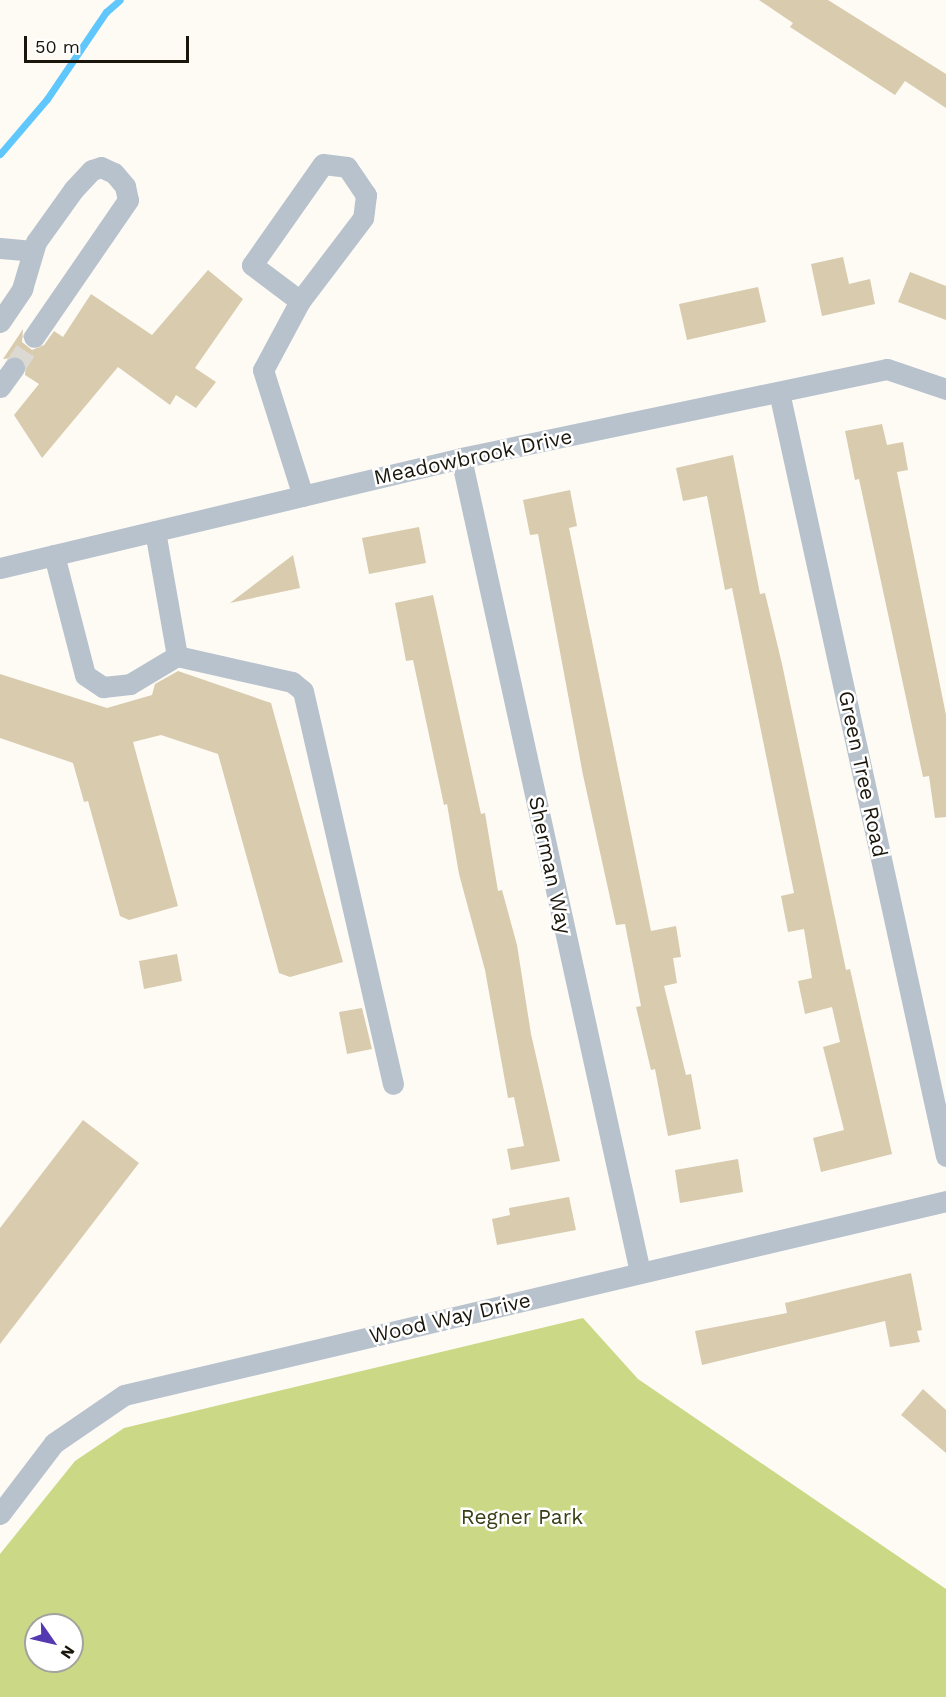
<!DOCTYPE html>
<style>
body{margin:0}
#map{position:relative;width:946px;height:1697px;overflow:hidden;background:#fefbf5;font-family:"Work Sans",sans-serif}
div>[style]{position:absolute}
.green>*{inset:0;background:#cbd986}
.stream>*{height:7px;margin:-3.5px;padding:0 3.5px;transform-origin:3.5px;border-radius:3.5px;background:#60c7fd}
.building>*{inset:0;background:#d8cbae}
.minor-tunnel>*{height:21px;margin-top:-10.5px;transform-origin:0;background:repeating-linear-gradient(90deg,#dcd9d2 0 21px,transparent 0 31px)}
.minor>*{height:21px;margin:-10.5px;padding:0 10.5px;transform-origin:10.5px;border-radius:10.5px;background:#b8c2cd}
span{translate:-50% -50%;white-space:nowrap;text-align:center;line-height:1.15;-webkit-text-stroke:5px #fff;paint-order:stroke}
.street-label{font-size:21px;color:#1a160b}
.park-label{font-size:21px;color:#393e16}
.north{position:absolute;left:24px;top:1613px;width:60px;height:60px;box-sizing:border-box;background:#fff;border:2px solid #a3a29d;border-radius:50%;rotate:124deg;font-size:16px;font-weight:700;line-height:24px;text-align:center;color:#1a160b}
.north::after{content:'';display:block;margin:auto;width:21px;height:27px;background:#5539b1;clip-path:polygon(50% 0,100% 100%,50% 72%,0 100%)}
.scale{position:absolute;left:24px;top:36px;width:165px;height:27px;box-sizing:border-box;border:3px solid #1a160b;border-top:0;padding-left:8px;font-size:18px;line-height:21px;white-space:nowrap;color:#1a160b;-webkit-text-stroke:4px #fff;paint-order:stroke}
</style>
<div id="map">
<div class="green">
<i style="clip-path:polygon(evenodd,583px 1318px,638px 1379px,946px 1589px,946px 1697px,0 1697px,0 1554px,75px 1461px,124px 1428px,583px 1318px,36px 1625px,72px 1625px,72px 1661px,36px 1661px,36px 1625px)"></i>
</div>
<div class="stream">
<i style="left:0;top:154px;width:72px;rotate:-49.5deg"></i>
<i style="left:47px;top:99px;width:105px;rotate:-55.9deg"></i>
<i style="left:106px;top:12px;width:18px;rotate:-41deg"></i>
</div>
<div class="building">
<i style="clip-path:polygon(759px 0,828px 0,946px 74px,946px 108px,905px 81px,895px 95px,790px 27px,793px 23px)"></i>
<i style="clip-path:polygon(843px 257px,849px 284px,870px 279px,875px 304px,822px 316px,811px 264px)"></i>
<i style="clip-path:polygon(208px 270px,243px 299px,195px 368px,216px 382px,196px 408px,176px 395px,170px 405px,118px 367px,42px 458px,14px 415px,39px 384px,25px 375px,26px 363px,21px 357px,3px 359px,23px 329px,22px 342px,32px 350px,44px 345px,54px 331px,63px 337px,91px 294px,152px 335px)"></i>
<i style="clip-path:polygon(910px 272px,946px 286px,946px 320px,898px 302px)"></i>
<i style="clip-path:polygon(758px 287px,766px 322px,687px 340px,679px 304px)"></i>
<i style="clip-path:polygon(882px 424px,887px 445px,903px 442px,908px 470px,897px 472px,946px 715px,946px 817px,935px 818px,929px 776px,923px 777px,859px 479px,855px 480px,845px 431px)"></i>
<i style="clip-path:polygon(733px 455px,760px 594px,765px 593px,782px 664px,846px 970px,850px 969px,892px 1154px,821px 1172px,813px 1138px,844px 1130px,823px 1047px,840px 1042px,832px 1007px,805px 1014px,798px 981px,812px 978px,804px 929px,788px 932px,781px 896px,794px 893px,732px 588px,725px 590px,707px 496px,683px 501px,676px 468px)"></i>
<i style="clip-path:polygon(570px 490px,577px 526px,569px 528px,651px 931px,676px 926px,681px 957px,673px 958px,677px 983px,664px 986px,686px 1075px,691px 1074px,701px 1129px,668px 1136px,655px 1069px,651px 1070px,636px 1007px,641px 1006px,625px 924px,616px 925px,583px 775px,538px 534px,530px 535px,523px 500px)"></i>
<i style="clip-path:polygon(419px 527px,426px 563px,369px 574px,362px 538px)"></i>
<i style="clip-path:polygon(293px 555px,300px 588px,230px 603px)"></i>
<i style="clip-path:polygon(433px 595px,481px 814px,485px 813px,498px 891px,502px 890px,517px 945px,531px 1034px,560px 1161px,511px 1170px,507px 1149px,524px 1146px,514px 1097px,508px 1098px,485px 970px,459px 874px,447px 804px,444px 805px,413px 660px,406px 661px,395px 603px)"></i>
<i style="clip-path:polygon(178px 671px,271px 703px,343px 962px,290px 977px,279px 973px,218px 754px,161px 735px,133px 742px,178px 906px,129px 920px,120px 916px,88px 801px,84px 802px,73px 763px,0 738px,0 674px,107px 708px,152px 695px,155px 684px)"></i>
<i style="clip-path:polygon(177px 954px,182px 981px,144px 989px,139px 961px)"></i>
<i style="clip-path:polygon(362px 1008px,372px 1049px,347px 1054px,339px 1012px)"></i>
<i style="clip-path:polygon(83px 1120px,139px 1163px,0 1344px,0 1228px)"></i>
<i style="clip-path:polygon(738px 1159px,743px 1192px,680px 1203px,675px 1170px)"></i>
<i style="clip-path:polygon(569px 1197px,576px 1230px,497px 1245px,492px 1219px,510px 1215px,509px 1208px)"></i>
<i style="clip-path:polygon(911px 1273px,922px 1330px,917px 1331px,920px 1342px,890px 1347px,885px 1321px,702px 1365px,695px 1331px,787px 1313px,785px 1303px)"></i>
<i style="clip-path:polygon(923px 1389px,946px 1410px,946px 1453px,901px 1415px)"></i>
</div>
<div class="minor-tunnel">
<i style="left:14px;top:368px;width:37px;rotate:-57deg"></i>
</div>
<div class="minor">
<i style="left:0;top:248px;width:33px;rotate:5deg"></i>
<i style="left:300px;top:301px;width:60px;rotate:-143.1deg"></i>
<i style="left:252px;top:265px;width:123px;rotate:-54.9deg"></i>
<i style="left:323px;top:164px;width:24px;rotate:7deg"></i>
<i style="left:347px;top:167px;width:34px;rotate:56deg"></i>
<i style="left:366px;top:195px;width:23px;rotate:97deg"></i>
<i style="left:363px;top:218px;width:104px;rotate:127.2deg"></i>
<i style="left:300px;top:301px;width:78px;rotate:118.2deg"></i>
<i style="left:263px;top:370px;width:132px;rotate:72.4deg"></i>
<i style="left:0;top:322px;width:40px;rotate:-56deg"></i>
<i style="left:22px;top:289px;width:49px;rotate:-73.4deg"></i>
<i style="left:36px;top:242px;width:65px;rotate:-54.4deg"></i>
<i style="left:74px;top:189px;width:26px;rotate:-47deg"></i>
<i style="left:92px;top:170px;width:9px;rotate:-18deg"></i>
<i style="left:101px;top:167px;width:14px;rotate:25deg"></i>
<i style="left:114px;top:173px;width:17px;rotate:50deg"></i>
<i style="left:125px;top:186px;width:14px;rotate:78deg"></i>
<i style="left:128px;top:200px;width:166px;rotate:124.5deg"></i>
<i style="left:0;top:387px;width:24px;rotate:-54deg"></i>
<i style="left:779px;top:392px;width:782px;rotate:77.67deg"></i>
<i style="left:461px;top:458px;width:833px;rotate:77.6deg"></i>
<i style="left:155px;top:531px;width:127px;rotate:80deg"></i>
<i style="left:54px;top:555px;width:124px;rotate:75.5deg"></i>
<i style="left:85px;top:675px;width:22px;rotate:34deg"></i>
<i style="left:103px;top:687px;width:27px;rotate:-6deg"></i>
<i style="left:130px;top:684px;width:55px;rotate:-30.8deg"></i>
<i style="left:177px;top:656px;width:118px;rotate:12.7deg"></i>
<i style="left:292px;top:682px;width:14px;rotate:39deg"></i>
<i style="left:303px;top:691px;width:403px;rotate:77.1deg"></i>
<i style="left:0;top:568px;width:474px;rotate:-13.4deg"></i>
<i style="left:461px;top:458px;width:435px;rotate:-11.8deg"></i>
<i style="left:887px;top:369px;width:62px;rotate:18.7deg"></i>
<i style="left:0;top:1514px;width:89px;rotate:-52.7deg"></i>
<i style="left:54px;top:1443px;width:85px;rotate:-34.4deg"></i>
<i style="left:124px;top:1395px;width:845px;rotate:-13.28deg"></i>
</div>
<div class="street-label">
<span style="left:473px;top:457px;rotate:-12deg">Meadowbrook Drive</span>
<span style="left:863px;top:774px;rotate:78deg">Green Tree Road</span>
<span style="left:550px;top:865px;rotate:78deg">Sherman Way</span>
<span style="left:450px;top:1318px;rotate:-13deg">Wood Way Drive</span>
</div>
<div class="park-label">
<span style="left:522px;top:1517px">Regner Park</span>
</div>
<div class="north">N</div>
<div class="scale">50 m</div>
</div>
